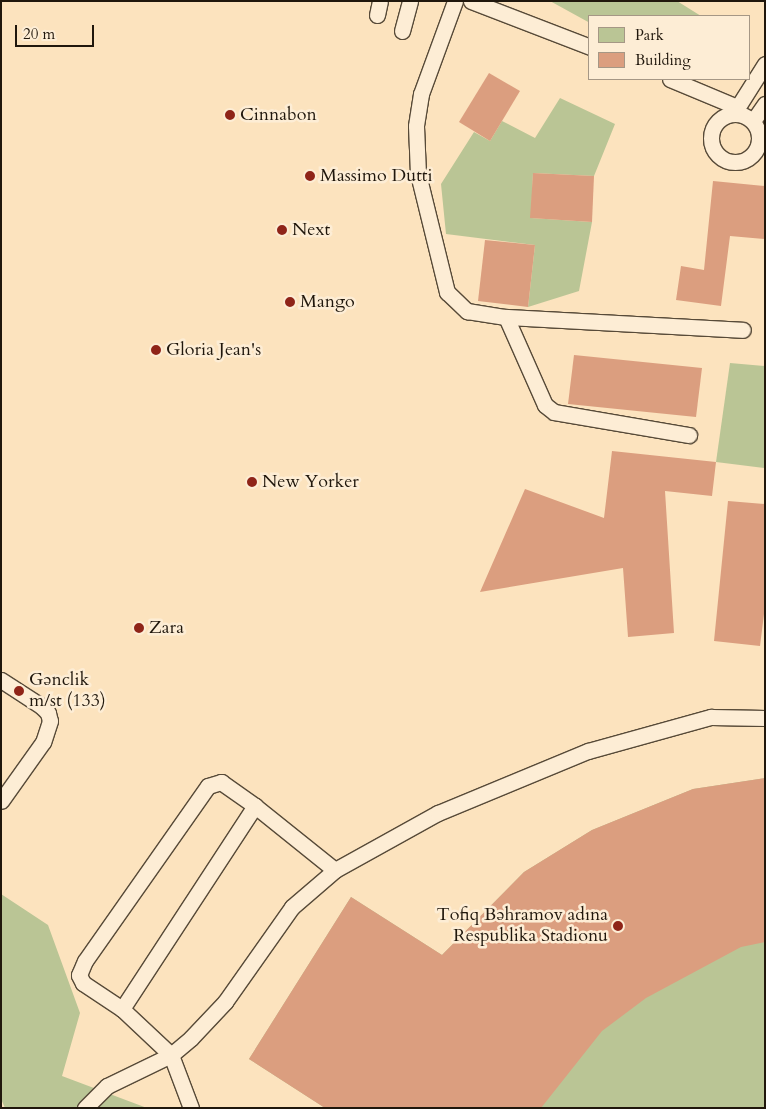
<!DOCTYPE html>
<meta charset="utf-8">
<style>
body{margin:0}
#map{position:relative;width:766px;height:1109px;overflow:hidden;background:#fce3be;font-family:Cardo,serif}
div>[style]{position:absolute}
.green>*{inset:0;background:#bac595}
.building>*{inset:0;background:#db9e7f}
.roads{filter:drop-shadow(1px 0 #574a38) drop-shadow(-1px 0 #574a38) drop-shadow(0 1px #574a38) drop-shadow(0 -1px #574a38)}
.lane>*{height:15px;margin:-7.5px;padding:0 7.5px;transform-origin:7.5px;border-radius:7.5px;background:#fdedd5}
.lane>.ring{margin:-7.5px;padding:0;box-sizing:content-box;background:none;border:15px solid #fdedd5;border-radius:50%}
.dots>*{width:14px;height:14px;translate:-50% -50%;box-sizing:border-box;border:2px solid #fdedd5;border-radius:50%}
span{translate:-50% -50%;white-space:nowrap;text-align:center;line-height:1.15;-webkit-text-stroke:5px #fdedd5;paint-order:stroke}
.poi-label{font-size:18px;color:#20170c}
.left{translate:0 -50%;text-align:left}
.right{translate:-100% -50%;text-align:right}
.frame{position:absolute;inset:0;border:2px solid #20170c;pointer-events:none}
.legend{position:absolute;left:588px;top:15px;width:162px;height:65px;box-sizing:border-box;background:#fdedd5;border:1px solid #a59785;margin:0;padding:6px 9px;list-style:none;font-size:15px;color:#20170c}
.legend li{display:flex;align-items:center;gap:10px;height:25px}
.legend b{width:25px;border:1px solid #a59785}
.scale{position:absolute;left:15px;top:25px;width:79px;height:22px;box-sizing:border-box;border:2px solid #20170c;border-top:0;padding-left:6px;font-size:15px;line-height:18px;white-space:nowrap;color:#20170c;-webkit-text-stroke:4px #fdedd5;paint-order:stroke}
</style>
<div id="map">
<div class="green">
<i style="clip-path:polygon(550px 1px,677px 1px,701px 16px,590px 16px,590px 23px)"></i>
<i style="clip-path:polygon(560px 98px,615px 124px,594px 176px,533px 173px,531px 218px,592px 222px,579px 291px,528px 307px,535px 245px,446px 234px,441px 184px,474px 132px,490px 141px,502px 121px,535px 138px)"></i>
<i style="clip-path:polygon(730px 363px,765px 366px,765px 468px,716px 462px)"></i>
<i style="clip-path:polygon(765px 778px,765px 1108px,325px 1108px,249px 1059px,351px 897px,442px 955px,524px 872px,592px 830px,693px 789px)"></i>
<i style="clip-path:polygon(1px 894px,48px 925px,80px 1013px,62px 1076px,147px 1108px,5px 1108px,1px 1099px)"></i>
</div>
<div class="building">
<i style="clip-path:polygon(489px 73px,520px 91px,490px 141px,459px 122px)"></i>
<i style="clip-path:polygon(533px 173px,594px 176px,592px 222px,530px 218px)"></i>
<i style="clip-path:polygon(713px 181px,765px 186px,765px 239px,730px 236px,721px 306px,676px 300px,681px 266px,704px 270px)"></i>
<i style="clip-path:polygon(485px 240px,535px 245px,528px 307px,478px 301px)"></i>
<i style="clip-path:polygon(574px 355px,702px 368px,696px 417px,568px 404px)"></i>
<i style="clip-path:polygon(612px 451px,716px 462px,712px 496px,665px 491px,674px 633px,628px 637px,623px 568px,480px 592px,525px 489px,604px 518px)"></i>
<i style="clip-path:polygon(728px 501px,765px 504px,765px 606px,760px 646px,714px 641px)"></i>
<i style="clip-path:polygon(765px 778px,765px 942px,741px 947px,646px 998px,602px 1031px,541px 1108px,325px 1108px,249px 1059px,351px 897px,442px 955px,524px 872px,592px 830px,693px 789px)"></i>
</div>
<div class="roads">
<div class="lane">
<i style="left:455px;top:1px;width:99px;rotate:110.1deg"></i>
<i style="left:421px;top:94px;width:32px;rotate:99deg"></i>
<i style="left:416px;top:126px;width:48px;rotate:87.6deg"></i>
<i style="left:418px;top:174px;width:122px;rotate:76.2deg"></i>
<i style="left:447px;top:292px;width:28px;rotate:44deg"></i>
<i style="left:467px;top:311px;width:39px;rotate:9deg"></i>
<i style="left:506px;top:317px;width:96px;rotate:66.1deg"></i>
<i style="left:545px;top:405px;width:11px;rotate:38deg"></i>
<i style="left:554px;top:412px;width:137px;rotate:9.7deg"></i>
<i style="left:471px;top:1px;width:128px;rotate:21.1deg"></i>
<i style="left:377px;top:15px;width:14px;rotate:-78deg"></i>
<i style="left:402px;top:31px;width:31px;rotate:-75deg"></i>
<i style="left:670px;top:79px;width:73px;rotate:22.7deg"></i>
<i style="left:734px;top:113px;width:58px;rotate:-57.7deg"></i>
<i class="ring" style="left:711px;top:114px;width:33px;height:33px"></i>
<i style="left:753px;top:121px;width:21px;rotate:-55deg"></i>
<i style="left:506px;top:317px;width:237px;rotate:3.1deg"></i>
<i style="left:1px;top:680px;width:48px;rotate:33deg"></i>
<i style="left:41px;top:706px;width:10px;rotate:45deg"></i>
<i style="left:48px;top:713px;width:8px;rotate:76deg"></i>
<i style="left:50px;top:721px;width:22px;rotate:108deg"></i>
<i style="left:43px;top:742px;width:72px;rotate:125.4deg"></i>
<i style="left:122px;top:1009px;width:47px;rotate:-146.3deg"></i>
<i style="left:83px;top:983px;width:9px;rotate:-117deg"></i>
<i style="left:79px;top:975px;width:15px;rotate:-67deg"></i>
<i style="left:85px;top:961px;width:214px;rotate:-54.9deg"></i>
<i style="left:208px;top:786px;width:14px;rotate:-17deg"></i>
<i style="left:221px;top:782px;width:42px;rotate:35.2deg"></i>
<i style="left:85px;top:1108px;width:31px;rotate:-45deg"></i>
<i style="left:107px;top:1086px;width:71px;rotate:-25.8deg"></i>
<i style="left:171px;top:1055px;width:26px;rotate:-40deg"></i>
<i style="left:191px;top:1038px;width:50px;rotate:-46.6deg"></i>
<i style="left:225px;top:1002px;width:116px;rotate:-54.8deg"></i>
<i style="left:292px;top:907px;width:57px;rotate:-40.7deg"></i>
<i style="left:335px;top:870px;width:118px;rotate:-29deg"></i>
<i style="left:438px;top:813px;width:162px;rotate:-22.5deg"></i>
<i style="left:588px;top:751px;width:128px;rotate:-15.5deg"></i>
<i style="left:711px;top:717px;width:54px;rotate:1.1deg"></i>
<i style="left:191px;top:1108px;width:57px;rotate:-110.7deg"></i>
<i style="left:171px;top:1055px;width:67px;rotate:-136.8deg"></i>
<i style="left:122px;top:1009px;width:243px;rotate:-56.8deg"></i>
<i style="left:255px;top:806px;width:102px;rotate:38.7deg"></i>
</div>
</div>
<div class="dots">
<i style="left:230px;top:115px;background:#8f2418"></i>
<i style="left:310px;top:176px;background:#8f2418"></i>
<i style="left:282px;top:230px;background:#8f2418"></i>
<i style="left:290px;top:302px;background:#8f2418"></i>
<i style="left:156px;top:350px;background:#8f2418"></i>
<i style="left:252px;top:482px;background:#8f2418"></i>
<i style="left:139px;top:628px;background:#8f2418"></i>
<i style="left:19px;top:691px;background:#8f2418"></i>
<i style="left:618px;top:926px;background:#8f2418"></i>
</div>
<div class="poi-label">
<span class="left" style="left:240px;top:115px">Cinnabon</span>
<span class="left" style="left:320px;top:176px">Massimo Dutti</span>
<span class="left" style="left:292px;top:230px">Next</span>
<span class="left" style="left:300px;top:302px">Mango</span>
<span class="left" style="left:166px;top:350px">Gloria Jean's</span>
<span class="left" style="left:262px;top:482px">New Yorker</span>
<span class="left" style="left:149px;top:628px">Zara</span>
<span class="left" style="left:29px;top:691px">Gənclik<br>m/st (133)</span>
<span class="right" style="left:608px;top:926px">Tofiq Bəhramov adına<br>Respublika Stadionu</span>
</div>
<div class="frame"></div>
<ul class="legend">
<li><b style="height:14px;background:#bac595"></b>Park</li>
<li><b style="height:14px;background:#db9e7f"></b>Building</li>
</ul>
<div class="scale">20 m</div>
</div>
